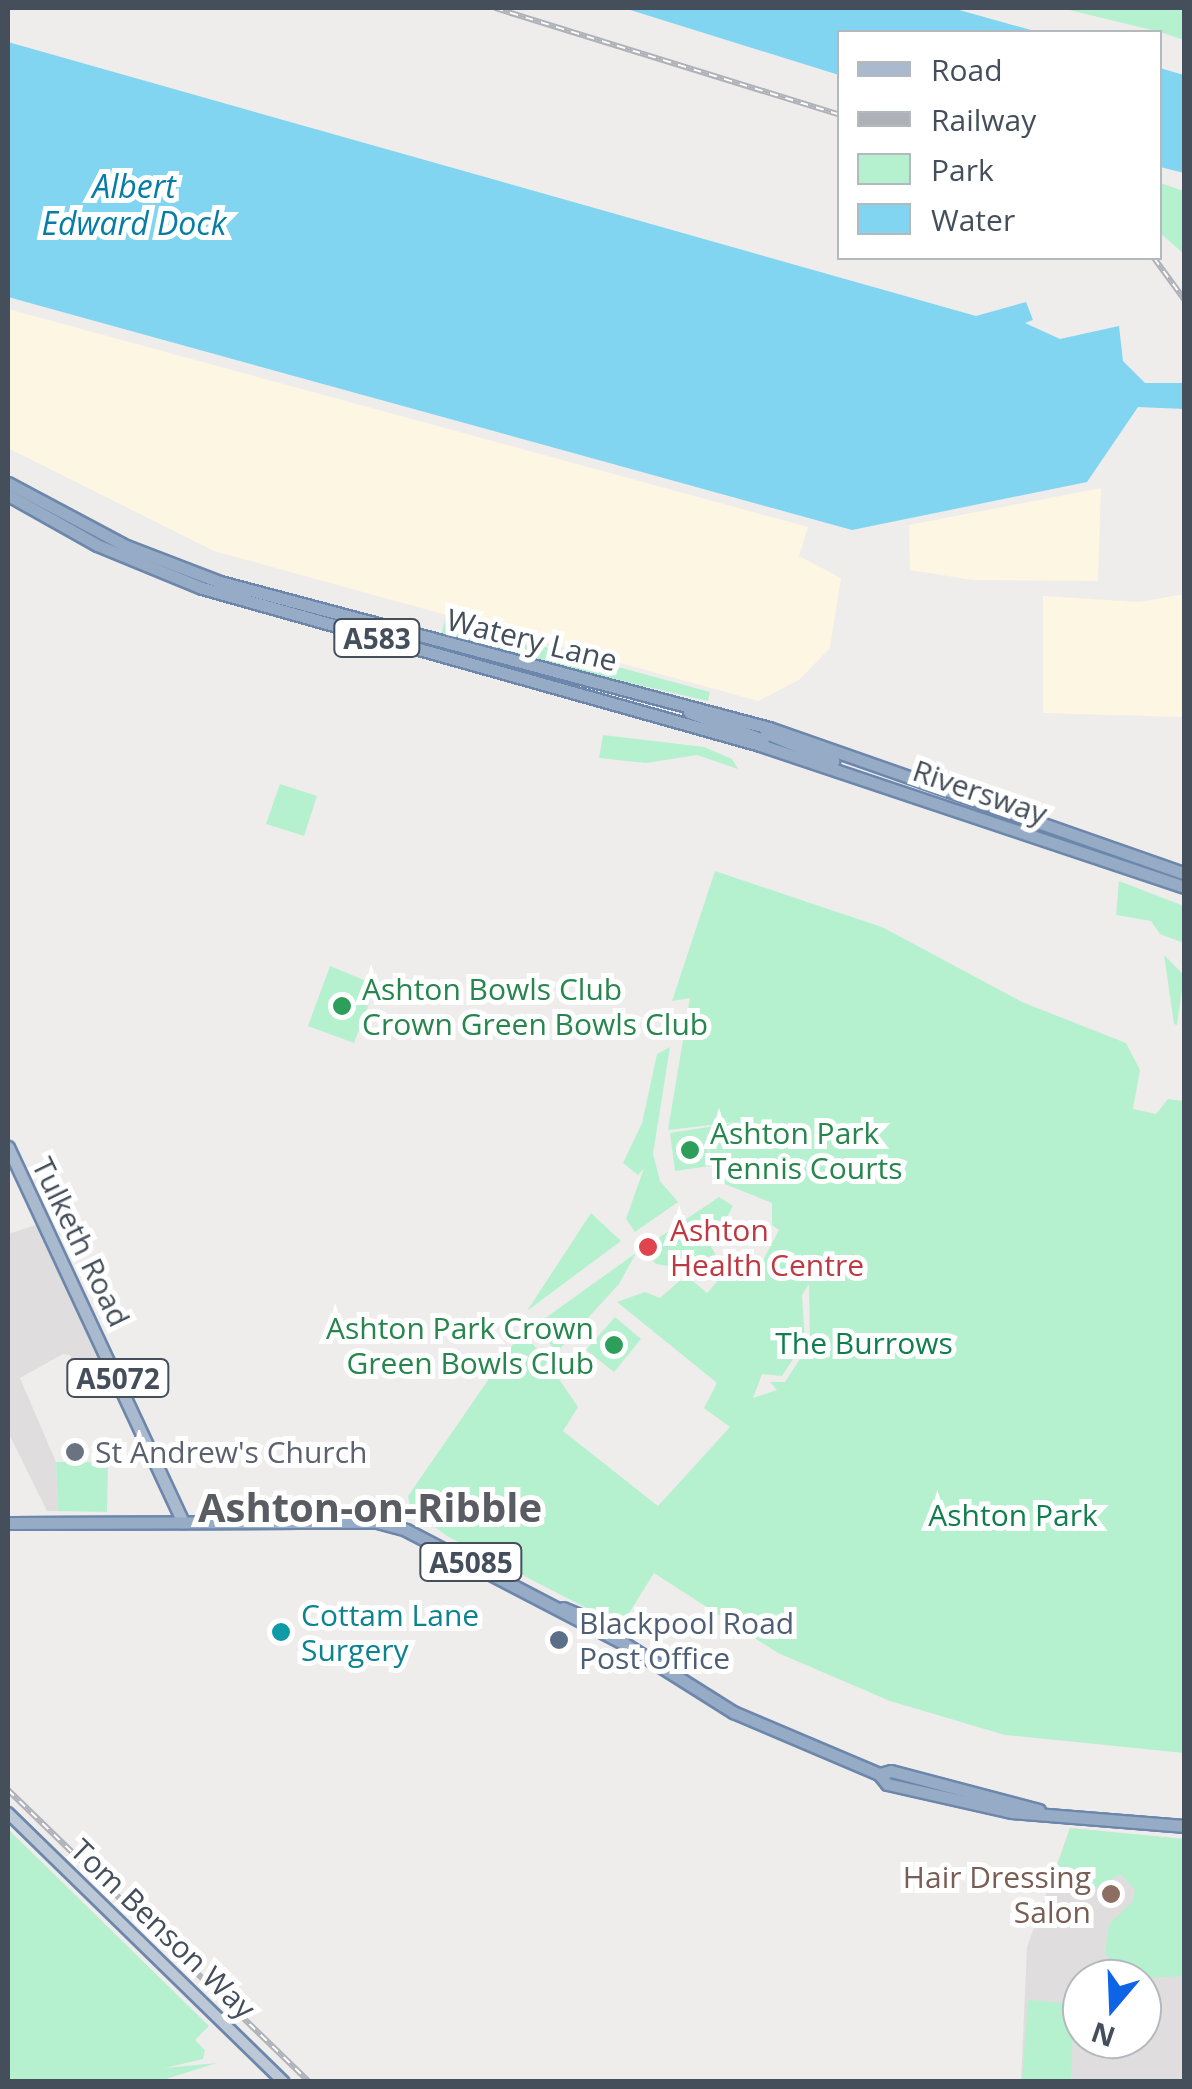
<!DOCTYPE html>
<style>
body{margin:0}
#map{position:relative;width:1192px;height:2089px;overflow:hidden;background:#efecec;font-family:"Open Sans",sans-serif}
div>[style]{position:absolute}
.commercial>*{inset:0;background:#fdf6e3}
.education>*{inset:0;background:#e0ddde}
.green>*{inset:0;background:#b6f1cf}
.water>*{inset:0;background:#81d5f1}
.roads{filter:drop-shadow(2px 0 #6c87ab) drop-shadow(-2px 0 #6c87ab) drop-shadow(0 2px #6c87ab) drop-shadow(0 -2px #6c87ab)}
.secondary>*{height:10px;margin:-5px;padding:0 5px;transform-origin:5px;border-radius:5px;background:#bdc8d7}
.primary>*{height:11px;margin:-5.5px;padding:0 5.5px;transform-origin:5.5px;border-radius:5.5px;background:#aabace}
.trunk>*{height:11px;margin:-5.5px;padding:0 5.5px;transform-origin:5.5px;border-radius:5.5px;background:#95abc6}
.rail>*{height:6px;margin-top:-3px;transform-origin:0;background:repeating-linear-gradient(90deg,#fff 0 8px,#aeb1b7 0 16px);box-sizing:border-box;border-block:2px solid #aeb1b7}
.dots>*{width:28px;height:28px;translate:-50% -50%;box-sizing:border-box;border:5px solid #fff;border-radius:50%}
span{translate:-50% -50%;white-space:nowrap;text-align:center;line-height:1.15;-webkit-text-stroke:10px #fff;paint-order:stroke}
.shield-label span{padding:2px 8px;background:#fff;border:2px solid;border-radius:8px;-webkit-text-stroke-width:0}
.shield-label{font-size:28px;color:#444f5b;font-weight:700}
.street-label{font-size:30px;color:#444f5b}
.leisure-label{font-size:30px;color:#27864d}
.left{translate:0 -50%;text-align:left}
.right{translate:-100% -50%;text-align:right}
.health-label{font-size:30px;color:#be3a42}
.park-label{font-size:30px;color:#117f4d}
.worship-label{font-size:30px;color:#5b616d}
.culture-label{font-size:30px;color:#0d838f}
.service-label{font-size:30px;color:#4e5e75}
.education-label{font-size:30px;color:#785e54}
.water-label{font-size:32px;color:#057da5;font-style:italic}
.district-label{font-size:40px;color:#595c62;font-weight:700}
.frame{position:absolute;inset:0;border:10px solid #444f5b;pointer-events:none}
.legend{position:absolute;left:837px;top:30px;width:325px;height:230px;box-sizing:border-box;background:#fff;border:2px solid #b4b9bd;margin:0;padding:12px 18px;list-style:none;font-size:30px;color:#444f5b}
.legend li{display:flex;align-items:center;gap:20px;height:50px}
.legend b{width:50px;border:2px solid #b4b9bd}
.north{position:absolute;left:1062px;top:1959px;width:100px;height:100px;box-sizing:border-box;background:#fff;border:2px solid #b4b9bd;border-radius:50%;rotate:199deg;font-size:28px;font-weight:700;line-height:40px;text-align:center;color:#444f5b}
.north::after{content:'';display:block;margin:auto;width:35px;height:45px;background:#0e64e7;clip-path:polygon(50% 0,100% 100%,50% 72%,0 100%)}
</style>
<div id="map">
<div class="commercial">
<i style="clip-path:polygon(8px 309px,808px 527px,799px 556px,841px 578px,830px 648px,799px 680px,758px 701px,214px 551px,8px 448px)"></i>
<i style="clip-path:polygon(1101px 488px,1098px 581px,973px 580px,910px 570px,909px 525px)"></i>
<i style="clip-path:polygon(1184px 594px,1184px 717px,1043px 713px,1043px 596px,1139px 602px)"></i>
</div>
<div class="education">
<i style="clip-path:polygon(36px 1225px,102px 1361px,78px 1376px,70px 1355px,63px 1354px,20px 1378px,56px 1462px,58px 1511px,47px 1511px,8px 1432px,8px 1234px)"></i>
<i style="clip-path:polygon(evenodd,1070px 1828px,1184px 1839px,1184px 2081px,1021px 2082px,1027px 1947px,1070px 1828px,1082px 1979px,1142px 1979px,1142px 2039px,1082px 2039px,1082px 1979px)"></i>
</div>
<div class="green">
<i style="clip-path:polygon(1061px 8px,1184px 8px,1184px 40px,1160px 32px)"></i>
<i style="clip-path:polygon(1160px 183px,1184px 191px,1184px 254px,1160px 233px)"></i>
<i style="clip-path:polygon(446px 616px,464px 621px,463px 627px,506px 637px,509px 631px,512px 638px,710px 692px,708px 701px,440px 639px)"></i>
<i style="clip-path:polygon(603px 735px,704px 747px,732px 759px,738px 769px,697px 755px,646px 763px,599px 758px)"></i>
<i style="clip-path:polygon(280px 784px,317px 796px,304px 836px,266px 824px)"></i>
<i style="clip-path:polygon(evenodd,715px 871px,882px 927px,1022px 1002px,1126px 1043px,1140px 1070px,1133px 1109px,1156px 1114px,1168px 1099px,1184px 1101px,1184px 1753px,1005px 1735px,890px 1701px,778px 1653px,654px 1573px,621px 1626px,447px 1536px,411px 1510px,408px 1496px,522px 1331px,548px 1362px,540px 1369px,555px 1373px,578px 1407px,563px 1431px,658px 1506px,730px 1427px,704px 1408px,717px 1383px,617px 1302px,645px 1292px,660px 1298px,686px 1275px,707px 1293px,721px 1277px,747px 1270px,754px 1260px,761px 1264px,779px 1230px,772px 1225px,772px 1203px,715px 1180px,752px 1162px,712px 1166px,706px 1130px,710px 1166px,675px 1171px,670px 1133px,746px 1121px,668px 1130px,690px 998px,672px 1001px,715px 871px,809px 1284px,810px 1343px,785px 1382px,770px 1382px,777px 1390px,753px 1398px,762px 1374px,782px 1376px,805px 1341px,802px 1295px,809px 1284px)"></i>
<i style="clip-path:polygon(1119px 881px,1184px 906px,1184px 943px,1160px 934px,1151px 921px,1116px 915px)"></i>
<i style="clip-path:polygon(1164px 955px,1184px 975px,1177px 1025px,1174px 1024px)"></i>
<i style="clip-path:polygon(330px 966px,376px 985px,354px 1043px,308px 1026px)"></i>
<i style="clip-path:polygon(670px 1047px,653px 1154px,660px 1181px,678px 1202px,635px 1232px,626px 1219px,644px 1168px,638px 1175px,623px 1163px,642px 1123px,657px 1054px)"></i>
<i style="clip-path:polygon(719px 1197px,733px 1206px,711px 1246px,718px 1260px,705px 1272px,656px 1264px,642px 1249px)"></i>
<i style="clip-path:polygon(591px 1213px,621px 1241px,527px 1311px)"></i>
<i style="clip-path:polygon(636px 1253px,619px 1284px,556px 1353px,537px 1324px)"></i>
<i style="clip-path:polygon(615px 1317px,641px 1339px,614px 1372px,586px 1350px)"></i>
<i style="clip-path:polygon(56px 1462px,108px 1462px,107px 1512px,58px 1511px)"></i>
<i style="clip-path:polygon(1070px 1828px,1184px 1839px,1184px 1976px,1129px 1979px,1105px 1954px,1109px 1924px,1133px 1901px,1135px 1890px,1121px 1874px,1087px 1893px,1050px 1887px)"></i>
<i style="clip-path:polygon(8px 1829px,209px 2026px,195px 2040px,205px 2050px,203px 2059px,165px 2068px,217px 2063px,160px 2081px,8px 2081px)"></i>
<i style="clip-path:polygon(1028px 2000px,1074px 2004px,1071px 2081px,1022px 2081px)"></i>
</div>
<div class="water">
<i style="clip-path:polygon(624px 8px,952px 8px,1038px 32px,840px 32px,839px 75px)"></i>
<i style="clip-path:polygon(8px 42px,976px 316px,1026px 302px,1033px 320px,1025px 323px,1060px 339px,1119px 326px,1123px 361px,1145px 383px,1184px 383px,1184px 409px,1138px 407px,1087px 482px,852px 530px,8px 297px)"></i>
<i style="clip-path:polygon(1160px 68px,1184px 75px,1184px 173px,1160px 167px)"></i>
</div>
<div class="roads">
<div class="secondary">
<i style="left:8px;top:1813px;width:385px;rotate:44.3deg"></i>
</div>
<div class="primary">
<i style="left:8px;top:1147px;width:414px;rotate:65deg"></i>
</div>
<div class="trunk">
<i style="left:8px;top:483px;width:134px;rotate:28.1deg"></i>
<i style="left:126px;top:546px;width:101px;rotate:21deg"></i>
<i style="left:220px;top:582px;width:568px;rotate:14.89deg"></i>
<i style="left:769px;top:728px;width:440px;rotate:19.3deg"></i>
<i style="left:8px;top:495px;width:102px;rotate:29.3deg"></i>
<i style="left:97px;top:545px;width:113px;rotate:22.3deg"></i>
<i style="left:202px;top:588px;width:580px;rotate:15.71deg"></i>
<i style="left:760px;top:745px;width:447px;rotate:18.5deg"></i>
<i style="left:689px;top:712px;width:79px;rotate:20.7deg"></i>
<i style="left:766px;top:733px;width:73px;rotate:22.7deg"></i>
<i style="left:8px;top:1523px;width:369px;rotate:-0.2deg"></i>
<i style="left:377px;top:1522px;width:30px;rotate:15deg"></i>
<i style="left:406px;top:1530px;width:245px;rotate:27.5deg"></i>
<i style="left:563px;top:1608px;width:52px;rotate:22.6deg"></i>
<i style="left:611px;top:1628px;width:21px;rotate:49deg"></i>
<i style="left:625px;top:1644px;width:128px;rotate:32.2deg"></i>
<i style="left:733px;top:1712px;width:159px;rotate:23deg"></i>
<i style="left:879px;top:1774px;width:13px;rotate:51deg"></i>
<i style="left:887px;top:1784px;width:127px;rotate:12.7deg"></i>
<i style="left:1011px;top:1812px;width:174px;rotate:4.6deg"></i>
<i style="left:879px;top:1774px;width:12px;rotate:-14deg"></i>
<i style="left:891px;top:1771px;width:153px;rotate:14.8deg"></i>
</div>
</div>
<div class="rail">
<i style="left:495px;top:8px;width:361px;rotate:17.2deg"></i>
<i style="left:1154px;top:258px;width:51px;rotate:53.8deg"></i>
<i style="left:8px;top:1790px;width:419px;rotate:44.1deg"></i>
</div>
<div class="dots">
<i style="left:342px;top:1006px;background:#2e9e5b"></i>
<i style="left:690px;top:1150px;background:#2e9e5b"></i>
<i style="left:648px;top:1247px;background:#e0444e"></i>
<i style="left:614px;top:1345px;background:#2e9e5b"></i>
<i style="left:75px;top:1452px;background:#6b7280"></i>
<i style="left:281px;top:1632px;background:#0f9aa8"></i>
<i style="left:559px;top:1640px;background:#5c6f8a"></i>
<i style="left:1111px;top:1894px;background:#8d6e63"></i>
</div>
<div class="shield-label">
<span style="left:377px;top:638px">A583</span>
<span style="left:118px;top:1378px">A5072</span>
<span style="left:471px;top:1562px">A5085</span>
</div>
<div class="street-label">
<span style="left:532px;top:640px;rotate:14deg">Watery Lane</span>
<span style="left:980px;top:792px;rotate:19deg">Riversway</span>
<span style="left:81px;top:1242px;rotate:64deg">Tulketh Road</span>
<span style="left:163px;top:1929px;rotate:44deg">Tom Benson Way</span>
</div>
<div class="leisure-label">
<span class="left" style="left:362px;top:1006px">Ashton Bowls Club<br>Crown Green Bowls Club</span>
<span class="left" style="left:710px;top:1150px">Ashton Park<br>Tennis Courts</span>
<span class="right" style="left:594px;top:1345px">Ashton Park Crown<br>Green Bowls Club</span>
</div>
<div class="health-label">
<span class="left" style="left:670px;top:1247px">Ashton<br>Health Centre</span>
</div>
<div class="park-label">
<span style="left:864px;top:1343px">The Burrows</span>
<span style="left:1013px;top:1515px">Ashton Park</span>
</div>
<div class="worship-label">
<span class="left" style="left:95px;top:1452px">St Andrew's Church</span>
</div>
<div class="culture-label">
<span class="left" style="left:301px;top:1632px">Cottam Lane<br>Surgery</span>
</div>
<div class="service-label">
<span class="left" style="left:579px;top:1640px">Blackpool Road<br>Post Office</span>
</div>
<div class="education-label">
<span class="right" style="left:1091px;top:1894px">Hair Dressing<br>Salon</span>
</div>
<div class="water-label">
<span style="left:134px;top:205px">Albert<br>Edward Dock</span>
</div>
<div class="district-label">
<span style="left:370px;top:1507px">Ashton-on-Ribble</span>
</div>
<div class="frame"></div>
<ul class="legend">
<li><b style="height:12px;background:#aabace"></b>Road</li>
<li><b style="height:12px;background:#aeb1b7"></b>Railway</li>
<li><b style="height:28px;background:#b6f1cf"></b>Park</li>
<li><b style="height:28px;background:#81d5f1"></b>Water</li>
</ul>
<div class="north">N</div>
</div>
